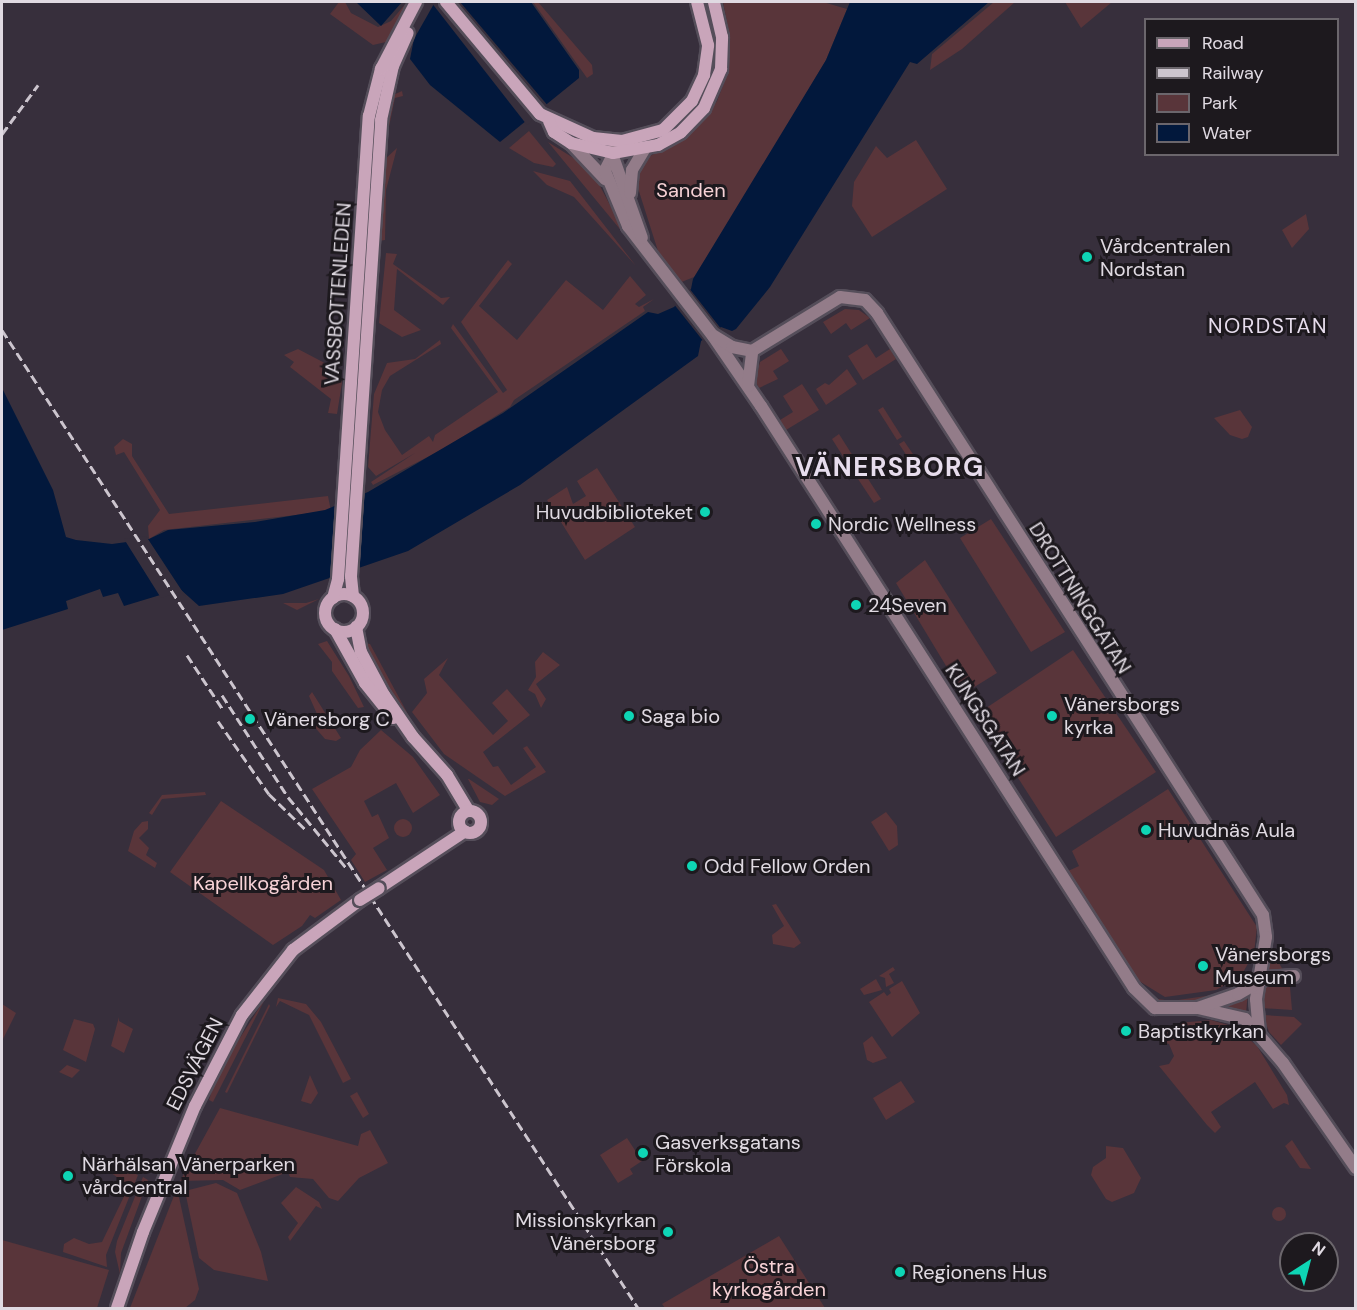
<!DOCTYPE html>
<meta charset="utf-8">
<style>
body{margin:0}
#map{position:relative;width:1357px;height:1310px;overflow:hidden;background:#372f3c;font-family:"DM Sans",sans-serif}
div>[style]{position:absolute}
.green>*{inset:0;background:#59353a}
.round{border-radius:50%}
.water>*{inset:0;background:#02183c}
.pier>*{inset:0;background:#372f3c}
.roads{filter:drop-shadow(2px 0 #554e5a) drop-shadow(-2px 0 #554e5a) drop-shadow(0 2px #554e5a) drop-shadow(0 -2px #554e5a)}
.tertiary>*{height:12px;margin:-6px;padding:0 6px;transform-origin:6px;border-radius:6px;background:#937c89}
.secondary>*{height:12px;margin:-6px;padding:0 6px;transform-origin:6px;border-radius:6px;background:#c9a5ba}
.secondary>.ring{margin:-6px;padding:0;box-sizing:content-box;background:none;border:12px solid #c9a5ba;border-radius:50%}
.rail>*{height:3px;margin-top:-1.5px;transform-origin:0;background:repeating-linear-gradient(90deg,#ccc5ce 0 9px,transparent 0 13.5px)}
.bridges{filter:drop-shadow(2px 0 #554e5a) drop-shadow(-2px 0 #554e5a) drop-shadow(0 2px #554e5a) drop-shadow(0 -2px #554e5a)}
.secondary-bridge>*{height:12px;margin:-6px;padding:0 6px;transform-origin:6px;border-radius:6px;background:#c9a5ba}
.dots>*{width:16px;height:16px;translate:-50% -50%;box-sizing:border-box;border:3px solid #1d191e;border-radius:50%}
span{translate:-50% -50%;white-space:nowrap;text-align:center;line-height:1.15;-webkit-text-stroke:6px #1d191e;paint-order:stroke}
.park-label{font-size:20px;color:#f7d2d6}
.poi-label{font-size:20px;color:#e0dae2}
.left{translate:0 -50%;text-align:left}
.right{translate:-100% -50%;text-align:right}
.street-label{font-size:20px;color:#e0dae2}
.neighbourhood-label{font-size:21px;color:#e7dded;letter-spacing:1.5px}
.district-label{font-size:26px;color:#e7dded;font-weight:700;letter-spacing:1.5px}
.frame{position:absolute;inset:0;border:3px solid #e0dae2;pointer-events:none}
.legend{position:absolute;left:1144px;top:18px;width:195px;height:138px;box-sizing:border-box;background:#1d191e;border:2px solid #6b666c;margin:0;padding:8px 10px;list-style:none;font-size:18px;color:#e0dae2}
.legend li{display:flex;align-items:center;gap:12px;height:30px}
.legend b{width:30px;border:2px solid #6b666c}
.north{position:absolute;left:1279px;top:1232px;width:60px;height:60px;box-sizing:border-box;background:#1d191e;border:2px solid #6b666c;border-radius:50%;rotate:36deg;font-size:16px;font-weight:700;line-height:24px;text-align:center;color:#e0dae2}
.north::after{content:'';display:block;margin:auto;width:21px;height:27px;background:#0ed5b5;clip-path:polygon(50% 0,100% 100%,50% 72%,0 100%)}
</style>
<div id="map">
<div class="green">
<i style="clip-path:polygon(339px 2px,345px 2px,351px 13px,378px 27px,391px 21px,407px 2px,415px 2px,386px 42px,373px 45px,330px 14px)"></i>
<i style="clip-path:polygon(533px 2px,538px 2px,592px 65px,593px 74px,587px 78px)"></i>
<i style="clip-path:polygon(723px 2px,823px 2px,847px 9px,826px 60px,753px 185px,694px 277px,679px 283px,658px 251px,636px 182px,643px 159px,680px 142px,703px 121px,717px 101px,726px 78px,730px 37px)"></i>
<i style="clip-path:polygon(994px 2px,1015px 2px,962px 49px,930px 70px,932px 54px)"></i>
<i style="clip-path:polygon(1065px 2px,1112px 2px,1081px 28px)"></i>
<i style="clip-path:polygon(402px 91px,403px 96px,395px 98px,386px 141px,383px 142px,391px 96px)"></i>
<i style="clip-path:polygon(529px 131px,556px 164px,553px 167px,534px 163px,509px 148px)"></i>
<i style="clip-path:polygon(916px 140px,947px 189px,872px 237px,852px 206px,854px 182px,876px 146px,887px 158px)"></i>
<i style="clip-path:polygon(548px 142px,591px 169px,620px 224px,652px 268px)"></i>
<i style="clip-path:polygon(397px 148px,386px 190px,385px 240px,379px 241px,383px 161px)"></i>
<i style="clip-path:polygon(533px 171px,570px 181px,636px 266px,574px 197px,547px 185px)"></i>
<i style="clip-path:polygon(1306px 214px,1309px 229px,1292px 248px,1282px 230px)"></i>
<i style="clip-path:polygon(386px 253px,397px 254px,393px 264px,441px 298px,450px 297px,443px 305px,397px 269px,394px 310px,421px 330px,402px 337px,379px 323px)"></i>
<i style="clip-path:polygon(508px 260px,512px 264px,479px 306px,517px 340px,566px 280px,603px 310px,630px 276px,646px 295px,635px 304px,639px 307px,654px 299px,643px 307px,645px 311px,514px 400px,510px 407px,443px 449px,373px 485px,371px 482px,415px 453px,376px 476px,368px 467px,374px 394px,387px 363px,415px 359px,440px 340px,441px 344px,390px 376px,382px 390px,378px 412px,385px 430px,402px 455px,429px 436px,433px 442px,435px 435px,498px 392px,451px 328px,453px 324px,503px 393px,507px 390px,461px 322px)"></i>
<i style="clip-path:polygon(845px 309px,859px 310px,870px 318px,851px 330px,846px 323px,831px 334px,823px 322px)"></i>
<i style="clip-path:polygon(867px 344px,876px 358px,890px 349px,896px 359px,863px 380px,848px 356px)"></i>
<i style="clip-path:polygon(298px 349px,340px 371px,342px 383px,337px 414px,328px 413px,331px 399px,290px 367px,294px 362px,284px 355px)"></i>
<i style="clip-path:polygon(781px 349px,789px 361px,773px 371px,778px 379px,759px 388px,755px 381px,760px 362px)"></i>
<i style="clip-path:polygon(847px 369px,857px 384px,826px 405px,816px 389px,825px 383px,829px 385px)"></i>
<i style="clip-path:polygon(802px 384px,819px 410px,786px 430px,780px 420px,793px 412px,783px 396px)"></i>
<i style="clip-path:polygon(883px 407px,902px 437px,897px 440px,878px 410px)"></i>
<i style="clip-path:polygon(1240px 410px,1252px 427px,1248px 437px,1242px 439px,1230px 435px,1214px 418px)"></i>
<i style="clip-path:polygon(839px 434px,858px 464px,851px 469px,832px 439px)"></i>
<i style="clip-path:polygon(123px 439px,132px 444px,132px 456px,169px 514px,328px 496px,331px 511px,164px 530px,149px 539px,148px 526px,160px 510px,124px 452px,116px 455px,114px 447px)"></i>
<i style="clip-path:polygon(904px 441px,924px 470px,919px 474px,899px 444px)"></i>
<i style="clip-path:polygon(597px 468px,635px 527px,585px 560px,547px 500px,567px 487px,573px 504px,586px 496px,577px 481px)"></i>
<i style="clip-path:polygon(861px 468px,881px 499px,874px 503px,854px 473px)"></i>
<i style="clip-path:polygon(991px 519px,1065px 632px,1031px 652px,960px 538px)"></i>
<i style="clip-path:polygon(925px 560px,997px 673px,963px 694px,896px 583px)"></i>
<i style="clip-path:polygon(319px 599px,297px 610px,283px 603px,306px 603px)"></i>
<i style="clip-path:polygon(327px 641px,349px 676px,364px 707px,358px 708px,332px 671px,332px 662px,318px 644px)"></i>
<i style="clip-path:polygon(364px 643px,370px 644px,416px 729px,375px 671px)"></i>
<i style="clip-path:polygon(1073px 650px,1156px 772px,1056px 837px,977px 714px)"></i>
<i style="clip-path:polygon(543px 652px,560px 665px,536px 684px,546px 699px,541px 708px,535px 694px,528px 690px,536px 677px,535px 662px)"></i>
<i style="clip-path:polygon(448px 658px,439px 675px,493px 735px,508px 721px,492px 703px,507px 689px,530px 715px,483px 752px,493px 767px,498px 766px,511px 785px,536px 767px,523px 748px,527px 746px,546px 772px,505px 796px,444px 754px,412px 712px,427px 693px,424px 679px)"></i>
<i style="clip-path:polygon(312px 692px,341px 738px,336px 741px,325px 739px,312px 724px,317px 714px,309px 696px)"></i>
<i style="clip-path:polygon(381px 730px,413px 757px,440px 795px,413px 813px,396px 783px,364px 801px,372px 817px,378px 814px,389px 838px,373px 848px,387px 870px,365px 882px,351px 860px,356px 854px,312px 789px,351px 767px,360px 750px)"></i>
<i style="clip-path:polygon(468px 779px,469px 779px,499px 799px,492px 805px,480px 802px)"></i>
<i style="clip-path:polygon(1168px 789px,1257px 927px,1254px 953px,1241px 976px,1216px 990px,1165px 997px,1139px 981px,1068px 871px,1079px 866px,1072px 851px)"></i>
<i style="clip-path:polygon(205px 792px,206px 795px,162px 799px,152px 815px,149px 813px,162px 795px)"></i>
<i style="clip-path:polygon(221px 801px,324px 870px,341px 900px,315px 918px,310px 915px,302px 926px,273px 945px,170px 872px)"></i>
<i style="clip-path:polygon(886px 812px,897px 826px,898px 845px,889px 851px,871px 822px)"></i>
<i class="round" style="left:394px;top:819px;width:18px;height:18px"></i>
<i style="clip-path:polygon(148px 821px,148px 829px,139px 838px,149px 848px,146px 855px,157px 863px,155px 868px,128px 851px,134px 831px,142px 822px)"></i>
<i style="clip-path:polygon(776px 904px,801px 943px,794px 948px,773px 944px,772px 935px,784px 926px,772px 905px)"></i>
<i style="clip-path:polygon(1269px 952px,1278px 961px,1285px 974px,1268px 975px,1264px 971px)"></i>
<i style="clip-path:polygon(893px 967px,895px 970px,889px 974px,894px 983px,886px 987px,885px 978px,879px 976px)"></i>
<i style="clip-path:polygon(876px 979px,882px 990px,864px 995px,860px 989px)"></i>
<i style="clip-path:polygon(902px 981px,920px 1013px,892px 1037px,869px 1002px,884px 992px,887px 996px,891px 993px,889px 989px)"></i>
<i style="clip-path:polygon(1271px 981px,1284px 981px,1290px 987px,1292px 1010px,1261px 1008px,1262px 989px)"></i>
<i style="clip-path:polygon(1240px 982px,1243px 987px,1221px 997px,1196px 1002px,1155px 1003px,1141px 989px,1144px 988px,1153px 998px,1171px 1001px,1220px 994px)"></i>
<i style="clip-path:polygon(1248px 993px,1246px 1013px,1224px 1006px)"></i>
<i style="clip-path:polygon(266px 997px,213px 1102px,209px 1100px,217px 1074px)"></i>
<i style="clip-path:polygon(278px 998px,306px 1004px,321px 1022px,351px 1079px,343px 1083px,309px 1015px,280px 1001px,276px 1007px)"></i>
<i style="clip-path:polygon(2px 1004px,16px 1013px,2px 1041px)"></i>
<i style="clip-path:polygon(269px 1004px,270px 1006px,227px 1093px,225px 1092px)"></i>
<i style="clip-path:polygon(1263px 1015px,1294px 1017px,1302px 1024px,1281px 1045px,1269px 1032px)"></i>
<i style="clip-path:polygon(119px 1017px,119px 1021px,133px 1029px,124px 1053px,111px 1046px)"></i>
<i style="clip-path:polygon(74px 1019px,93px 1024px,95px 1029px,86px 1062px,63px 1050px)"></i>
<i style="clip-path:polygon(1211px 1020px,1235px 1027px,1257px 1046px,1287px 1095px,1289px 1105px,1284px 1103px,1273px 1109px,1255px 1082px,1211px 1112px,1221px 1127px,1215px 1133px,1207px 1125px,1159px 1066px,1169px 1064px,1174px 1056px,1169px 1044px,1159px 1041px,1161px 1033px,1178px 1023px)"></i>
<i style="clip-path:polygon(872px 1036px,887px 1058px,873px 1063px,867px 1060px,863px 1043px)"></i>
<i style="clip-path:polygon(67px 1065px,80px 1070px,72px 1078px,59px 1072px)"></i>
<i style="clip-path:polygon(310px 1075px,318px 1093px,311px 1104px,301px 1101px)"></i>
<i style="clip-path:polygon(901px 1081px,915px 1102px,886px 1120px,873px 1098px)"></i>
<i style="clip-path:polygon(357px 1092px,369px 1114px,363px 1118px,350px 1096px)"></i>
<i style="clip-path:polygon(220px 1108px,358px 1146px,361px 1134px,370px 1130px,388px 1163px,359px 1178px,338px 1201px,329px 1198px,313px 1179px,290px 1177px,288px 1172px,240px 1190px,223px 1180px,180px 1181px)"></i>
<i style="clip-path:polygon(627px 1138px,642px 1161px,630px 1169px,633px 1174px,618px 1183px,600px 1155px)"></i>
<i style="clip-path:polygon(1292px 1140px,1311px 1169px,1300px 1168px,1285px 1146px)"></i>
<i style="clip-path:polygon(1106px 1146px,1123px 1148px,1141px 1178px,1134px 1193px,1112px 1202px,1106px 1199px,1091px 1175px,1093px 1167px,1106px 1158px)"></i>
<i style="clip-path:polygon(112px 1164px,138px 1175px,106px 1255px,107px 1267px,63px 1252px,64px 1244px,74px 1238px,89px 1244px,102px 1242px,129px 1186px,110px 1172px)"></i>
<i style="clip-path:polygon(143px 1177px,148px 1180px,121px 1253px,120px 1274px,115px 1252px,117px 1241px)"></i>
<i style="clip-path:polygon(216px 1183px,237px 1193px,261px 1252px,268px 1281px,214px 1270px,199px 1258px,185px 1191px)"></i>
<i style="clip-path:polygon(296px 1187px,319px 1202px,322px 1209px,316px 1206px,290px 1241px,288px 1237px,298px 1223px,281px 1203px)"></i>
<i style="clip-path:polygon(177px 1188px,199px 1289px,195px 1300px,185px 1308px,130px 1308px)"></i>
<i class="round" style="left:1272px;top:1207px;width:14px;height:14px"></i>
<i style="clip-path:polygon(779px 1236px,825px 1308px,665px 1308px,662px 1304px)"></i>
<i style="clip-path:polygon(2px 1240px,109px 1270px,97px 1308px,2px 1308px)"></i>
</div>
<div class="water">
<i style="clip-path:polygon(356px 2px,402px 2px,381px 26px)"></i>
<i style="clip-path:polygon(435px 2px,531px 2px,579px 70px,579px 78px,500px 142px,430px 85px,410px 59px,414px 39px)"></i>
<i style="clip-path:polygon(850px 2px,989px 2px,917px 64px,910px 62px,770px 287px,736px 329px,732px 331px,721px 327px,701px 341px,698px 356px,520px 485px,408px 551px,283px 594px,199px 606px,180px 589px,124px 606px,118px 593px,103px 597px,100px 589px,66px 601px,68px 609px,2px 630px,2px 388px,53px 490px,66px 537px,76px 540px,112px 544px,149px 539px,168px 530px,255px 522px,325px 510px,368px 492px,503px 413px,648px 312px,658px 314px,674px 307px,691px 289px,693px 279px,826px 60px)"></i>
</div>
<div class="pier">
<i style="clip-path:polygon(431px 2px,460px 2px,549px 107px,527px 125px)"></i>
<i style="clip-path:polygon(689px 288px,722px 330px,704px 342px,673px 303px)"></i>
<i style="clip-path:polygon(146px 536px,186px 597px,180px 592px,161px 598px,124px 539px)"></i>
</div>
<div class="roads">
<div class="tertiary">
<i style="left:571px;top:143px;width:50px;rotate:46.6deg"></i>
<i style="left:618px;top:145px;width:29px;rotate:117deg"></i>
<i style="left:605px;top:171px;width:60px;rotate:67.3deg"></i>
<i style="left:628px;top:226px;width:139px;rotate:52.3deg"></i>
<i style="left:713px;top:336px;width:85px;rotate:55.6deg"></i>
<i style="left:761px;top:406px;width:691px;rotate:57.34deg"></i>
<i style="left:1134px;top:988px;width:29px;rotate:44deg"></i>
<i style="left:1155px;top:1008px;width:43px"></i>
<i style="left:1198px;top:1008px;width:48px;rotate:13.2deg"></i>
<i style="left:1245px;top:1019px;width:58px;rotate:49.2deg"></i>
<i style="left:1283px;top:1063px;width:128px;rotate:55.2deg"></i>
<i style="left:611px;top:151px;width:92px;rotate:70.4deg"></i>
<i style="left:630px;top:193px;width:23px;rotate:-85deg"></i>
<i style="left:632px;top:170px;width:26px;rotate:-59deg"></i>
<i style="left:714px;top:336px;width:21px;rotate:31deg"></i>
<i style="left:732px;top:347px;width:20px;rotate:11deg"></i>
<i style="left:752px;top:351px;width:103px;rotate:-31.5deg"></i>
<i style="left:840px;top:297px;width:25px;rotate:7deg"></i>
<i style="left:865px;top:300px;width:18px;rotate:47deg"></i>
<i style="left:877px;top:313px;width:715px;rotate:57.33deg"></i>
<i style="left:1263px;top:915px;width:22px;rotate:82deg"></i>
<i style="left:1266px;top:937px;width:63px;rotate:99.2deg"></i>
<i style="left:1256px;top:999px;width:33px;rotate:85deg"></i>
<i style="left:748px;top:386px;width:35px;rotate:-83deg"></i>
<i style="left:1198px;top:1008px;width:42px;rotate:-19.3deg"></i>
<i style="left:1238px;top:994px;width:32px;rotate:-30deg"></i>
<i style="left:1266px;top:978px;width:28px;rotate:-4deg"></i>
</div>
<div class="secondary">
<i style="left:446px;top:2px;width:146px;rotate:50deg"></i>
<i style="left:540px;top:114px;width:58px;rotate:24.4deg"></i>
<i style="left:593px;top:138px;width:29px;rotate:6deg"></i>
<i style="left:622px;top:141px;width:42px;rotate:-15deg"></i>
<i style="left:663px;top:130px;width:41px;rotate:-45deg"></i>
<i style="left:692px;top:101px;width:29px;rotate:-65deg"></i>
<i style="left:704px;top:75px;width:30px;rotate:-82deg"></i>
<i style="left:708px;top:45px;width:44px;rotate:-104.3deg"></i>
<i style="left:549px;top:121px;width:12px;rotate:66deg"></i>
<i style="left:554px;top:132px;width:20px;rotate:33deg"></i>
<i style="left:571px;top:143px;width:43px;rotate:13.4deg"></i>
<i style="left:613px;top:153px;width:46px;rotate:-10.1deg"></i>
<i style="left:658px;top:145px;width:26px;rotate:-29deg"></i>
<i style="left:681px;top:132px;width:33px;rotate:-46deg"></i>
<i style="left:704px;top:108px;width:43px;rotate:-66.4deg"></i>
<i style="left:721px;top:69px;width:32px;rotate:-88deg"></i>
<i style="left:722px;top:37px;width:36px;rotate:-103deg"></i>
<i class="ring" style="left:325px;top:594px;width:26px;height:26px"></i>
<i style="left:353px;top:596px;width:20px;rotate:-96deg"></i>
<i style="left:351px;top:576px;width:457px;rotate:-86.2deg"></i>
<i style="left:381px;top:120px;width:55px;rotate:-77.5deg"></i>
<i style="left:393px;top:66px;width:36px;rotate:-66deg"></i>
<i style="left:333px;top:598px;width:20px;rotate:-75deg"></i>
<i style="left:338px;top:579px;width:464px;rotate:-86.2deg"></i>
<i style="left:369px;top:116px;width:49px;rotate:-75.7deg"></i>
<i style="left:381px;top:69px;width:76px;rotate:-62.4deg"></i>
<i style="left:356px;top:627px;width:25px;rotate:79deg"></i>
<i style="left:361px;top:652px;width:49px;rotate:61.9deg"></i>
<i style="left:384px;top:695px;width:51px;rotate:55.4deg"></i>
<i style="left:413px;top:737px;width:51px;rotate:48.2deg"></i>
<i style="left:447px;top:775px;width:41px;rotate:59deg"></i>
<i style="left:335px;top:629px;width:62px;rotate:60.9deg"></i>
<i style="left:365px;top:683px;width:45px;rotate:51.3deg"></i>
<i class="ring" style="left:459px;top:811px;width:10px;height:10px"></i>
<i style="left:379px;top:888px;width:103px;rotate:-33.5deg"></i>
<i style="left:117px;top:1308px;width:80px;rotate:-71.1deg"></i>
<i style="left:143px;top:1232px;width:136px;rotate:-67.6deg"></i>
<i style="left:195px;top:1106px;width:102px;rotate:-62.7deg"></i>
<i style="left:242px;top:1015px;width:83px;rotate:-51.9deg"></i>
<i style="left:293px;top:950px;width:84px;rotate:-36.7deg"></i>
</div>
</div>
<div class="rail">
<i style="left:2px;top:134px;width:61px;rotate:-53.7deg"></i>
<i style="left:2px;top:330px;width:1167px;rotate:56.96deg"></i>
<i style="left:187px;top:655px;width:64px;rotate:56.6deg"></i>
<i style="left:222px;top:695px;width:121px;rotate:57.1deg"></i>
<i style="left:288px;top:797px;width:94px;rotate:50.6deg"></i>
<i style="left:218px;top:721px;width:89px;rotate:55.1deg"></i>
<i style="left:269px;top:794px;width:52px;rotate:44.2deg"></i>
</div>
<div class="bridges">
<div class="secondary-bridge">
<i style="left:360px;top:900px;width:22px;rotate:-32deg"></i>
</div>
</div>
<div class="dots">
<i style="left:1087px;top:257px;background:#0ed5b5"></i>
<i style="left:705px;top:512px;background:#0ed5b5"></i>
<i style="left:816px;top:524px;background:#0ed5b5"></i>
<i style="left:856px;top:605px;background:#0ed5b5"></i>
<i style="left:629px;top:716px;background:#0ed5b5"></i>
<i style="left:1052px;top:716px;background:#0ed5b5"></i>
<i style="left:250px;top:719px;background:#0ed5b5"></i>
<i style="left:1146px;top:830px;background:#0ed5b5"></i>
<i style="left:692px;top:866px;background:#0ed5b5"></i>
<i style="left:1203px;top:966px;background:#0ed5b5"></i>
<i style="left:1126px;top:1031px;background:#0ed5b5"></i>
<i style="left:643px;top:1153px;background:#0ed5b5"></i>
<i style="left:68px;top:1176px;background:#0ed5b5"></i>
<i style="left:668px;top:1232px;background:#0ed5b5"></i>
<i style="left:900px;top:1272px;background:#0ed5b5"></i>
</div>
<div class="park-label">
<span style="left:691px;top:190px">Sanden</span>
<span style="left:263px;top:883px">Kapellkogården</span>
<span style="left:769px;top:1278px">Östra<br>kyrkogården</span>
</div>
<div class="poi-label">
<span class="left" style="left:1100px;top:258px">Vårdcentralen<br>Nordstan</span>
<span class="right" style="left:693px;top:512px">Huvudbiblioteket</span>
<span class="left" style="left:828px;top:524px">Nordic Wellness</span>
<span class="left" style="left:868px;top:605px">24Seven</span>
<span class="left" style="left:1064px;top:716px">Vänersborgs<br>kyrka</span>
<span class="left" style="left:641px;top:716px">Saga bio</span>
<span class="left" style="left:264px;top:719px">Vänersborg C</span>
<span class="left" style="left:1158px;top:830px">Huvudnäs Aula</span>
<span class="left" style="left:704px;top:866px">Odd Fellow Orden</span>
<span class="left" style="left:1215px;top:966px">Vänersborgs<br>Museum</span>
<span class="left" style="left:1138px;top:1031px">Baptistkyrkan</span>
<span class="left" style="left:655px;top:1154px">Gasverksgatans<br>Förskola</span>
<span class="left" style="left:82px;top:1176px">Närhälsan Vänerparken<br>vårdcentral</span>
<span class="right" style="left:656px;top:1232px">Missionskyrkan<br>Vänersborg</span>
<span class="left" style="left:912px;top:1272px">Regionens Hus</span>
</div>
<div class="street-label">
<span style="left:338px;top:294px;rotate:-86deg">VASSBOTTENLEDEN</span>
<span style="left:1080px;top:598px;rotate:58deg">DROTTNINGGATAN</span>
<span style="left:985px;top:720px;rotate:57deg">KUNGSGATAN</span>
<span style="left:195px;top:1064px;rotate:-63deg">EDSVÄGEN</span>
</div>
<div class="neighbourhood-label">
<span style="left:1268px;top:326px">NORDSTAN</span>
</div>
<div class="district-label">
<span style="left:890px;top:468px">VÄNERSBORG</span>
</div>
<div class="frame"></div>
<ul class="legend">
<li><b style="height:8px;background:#c9a5ba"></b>Road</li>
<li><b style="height:8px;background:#ccc5ce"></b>Railway</li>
<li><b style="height:16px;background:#59353a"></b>Park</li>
<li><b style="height:16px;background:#02183c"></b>Water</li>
</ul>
<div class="north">N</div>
</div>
